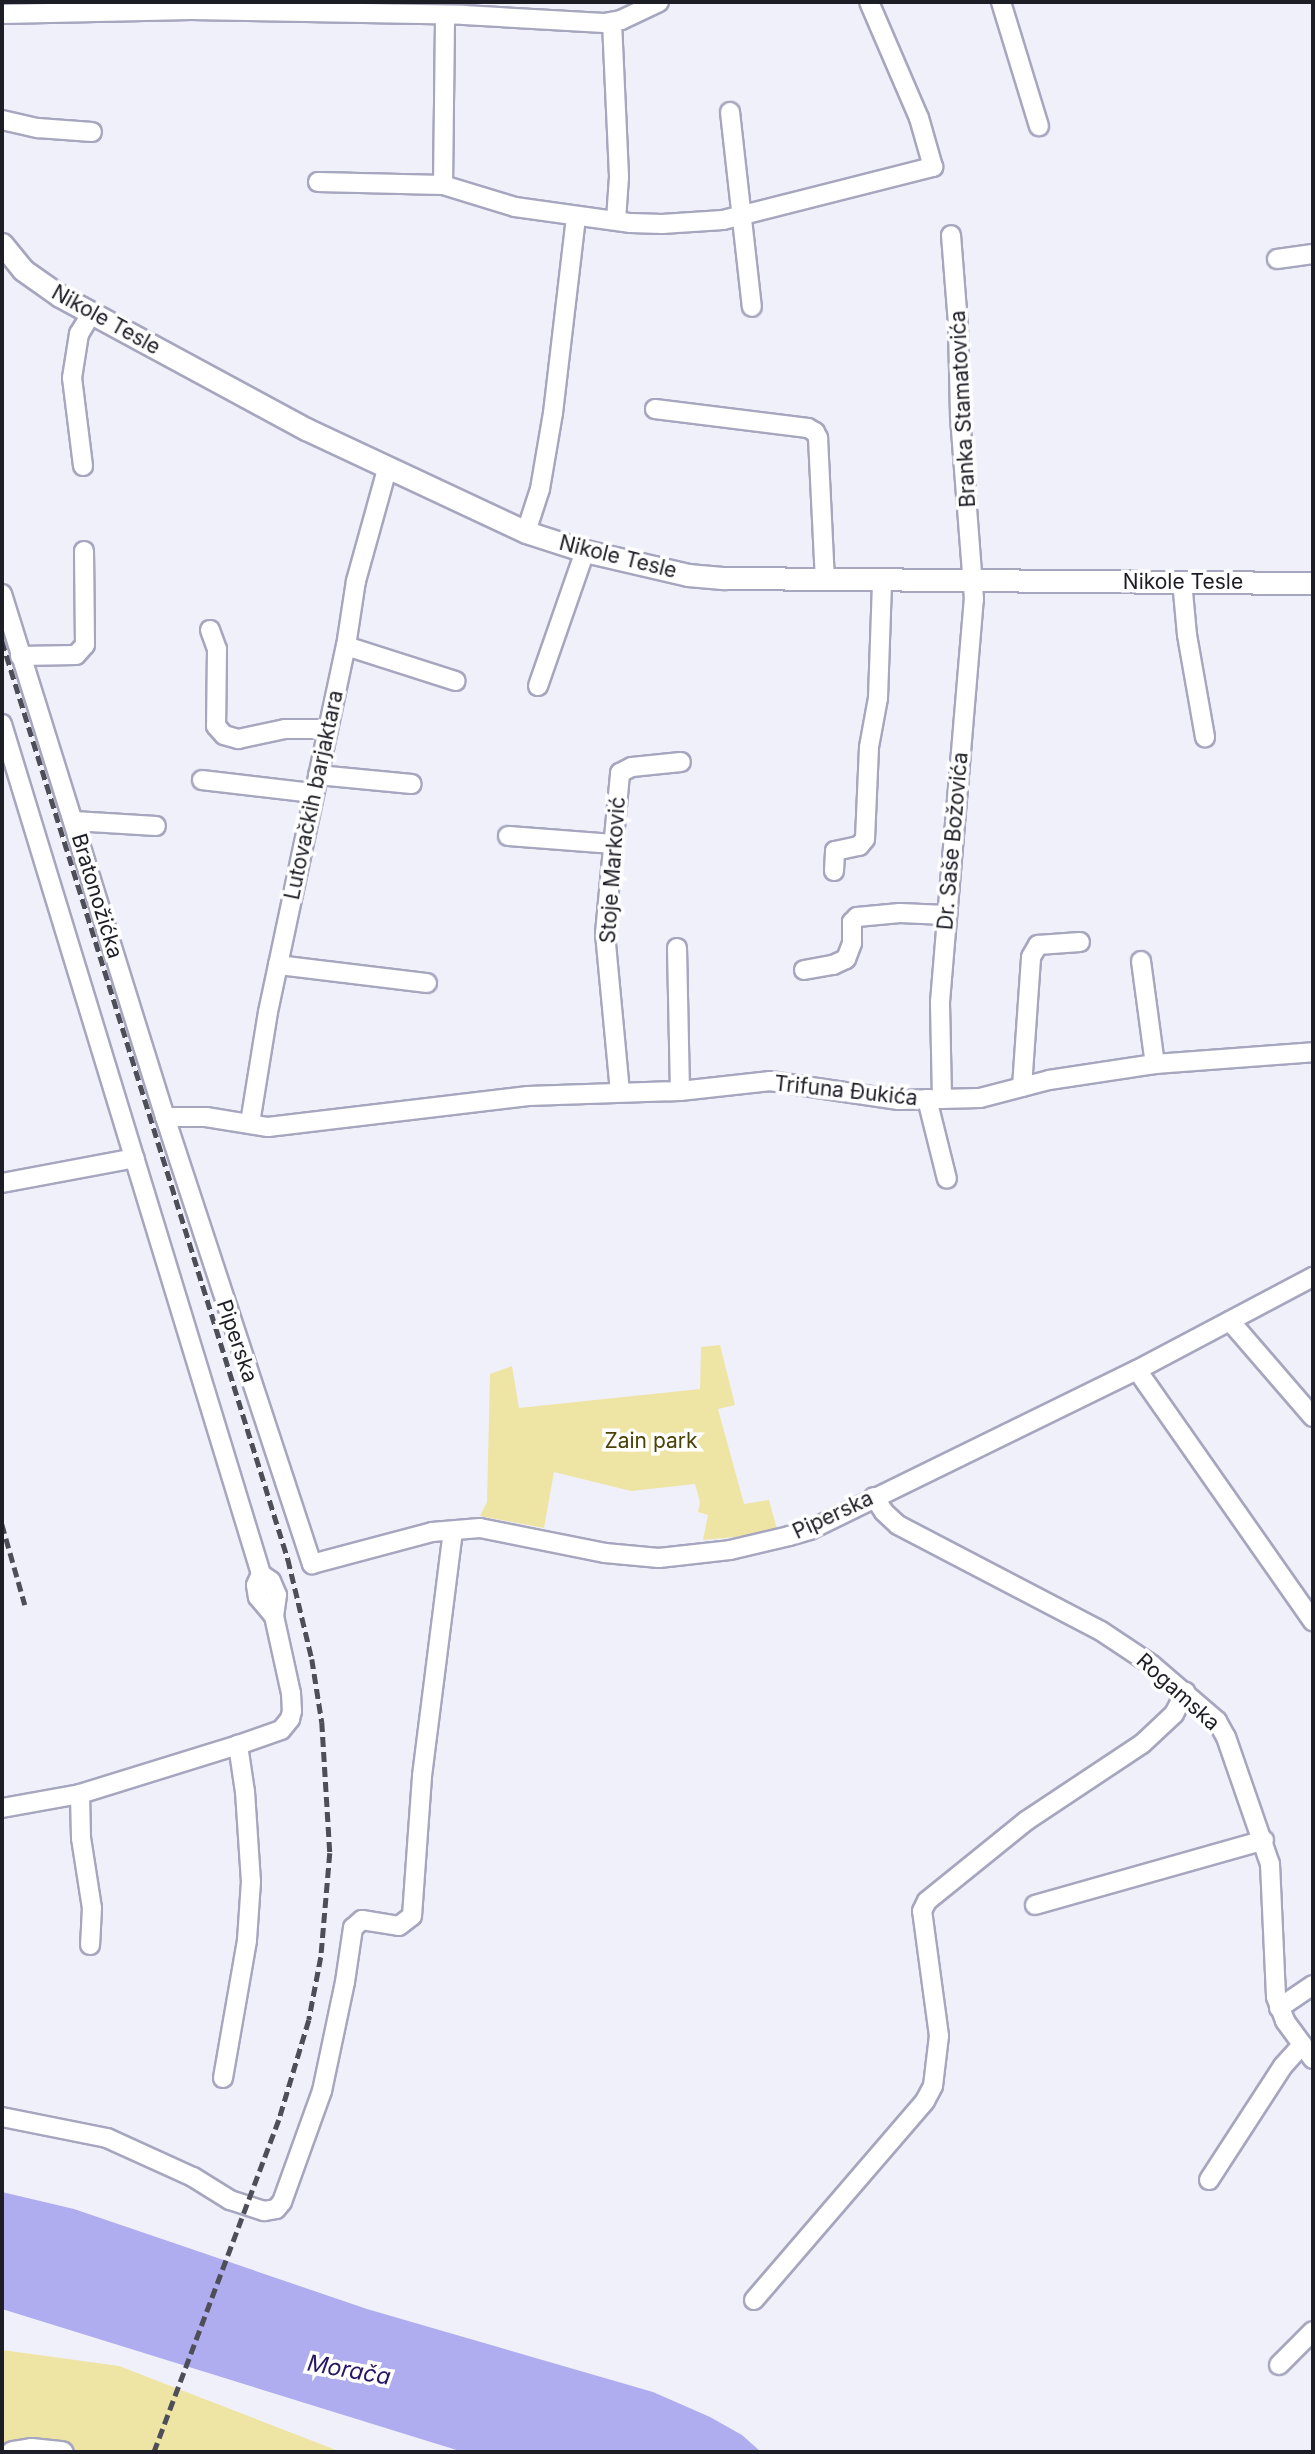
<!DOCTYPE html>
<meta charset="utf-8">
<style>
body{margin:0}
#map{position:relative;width:1315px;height:2454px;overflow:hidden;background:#f0f0fb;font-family:Inter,sans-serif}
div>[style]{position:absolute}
.green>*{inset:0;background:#eee4a4}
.water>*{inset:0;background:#afadef}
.roads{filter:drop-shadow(2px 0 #a6a6bf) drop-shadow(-2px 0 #a6a6bf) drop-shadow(0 2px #a6a6bf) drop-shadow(0 -2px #a6a6bf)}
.minor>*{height:18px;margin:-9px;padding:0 9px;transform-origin:9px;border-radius:9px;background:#fff}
.tertiary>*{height:21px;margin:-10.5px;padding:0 10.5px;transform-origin:10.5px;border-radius:10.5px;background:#fff}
.rail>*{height:4.5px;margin-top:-2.25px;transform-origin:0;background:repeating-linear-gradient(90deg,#4e4e58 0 10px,transparent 0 15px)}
span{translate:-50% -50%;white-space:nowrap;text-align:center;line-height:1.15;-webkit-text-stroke:7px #fff;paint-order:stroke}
.street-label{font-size:21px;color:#1d1d26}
.park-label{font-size:21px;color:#4b4205}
.water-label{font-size:23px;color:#271762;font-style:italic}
.frame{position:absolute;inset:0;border:4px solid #1d1d26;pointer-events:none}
</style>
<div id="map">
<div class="green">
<i style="clip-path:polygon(720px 1345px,735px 1405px,718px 1409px,744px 1504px,769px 1500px,778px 1533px,703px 1540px,708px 1515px,698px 1512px,700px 1502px,695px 1484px,631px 1491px,554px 1472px,544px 1528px,480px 1516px,487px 1502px,490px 1374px,512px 1366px,519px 1408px,700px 1389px,701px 1347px)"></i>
<i style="clip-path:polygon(2px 2350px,119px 2366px,341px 2452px,2px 2452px)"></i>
</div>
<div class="water">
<i style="clip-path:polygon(2px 2192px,74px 2209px,367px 2309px,653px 2392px,710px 2417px,742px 2435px,761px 2452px,463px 2452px,2px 2309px)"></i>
</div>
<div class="roads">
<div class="minor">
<i style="left:1001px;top:2px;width:130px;rotate:73deg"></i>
<i style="left:2px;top:14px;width:189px;rotate:-1.2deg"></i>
<i style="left:191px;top:10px;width:273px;rotate:1deg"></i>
<i style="left:464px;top:15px;width:140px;rotate:3.3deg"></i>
<i style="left:604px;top:23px;width:17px;rotate:-10deg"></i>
<i style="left:621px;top:20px;width:42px;rotate:-25.3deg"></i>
<i style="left:612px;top:22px;width:155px;rotate:87.4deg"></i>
<i style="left:619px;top:177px;width:43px;rotate:94deg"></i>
<i style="left:730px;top:112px;width:196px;rotate:83.6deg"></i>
<i style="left:2px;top:120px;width:37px;rotate:13deg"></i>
<i style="left:38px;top:128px;width:54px;rotate:4.2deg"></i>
<i style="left:318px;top:182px;width:125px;rotate:1.4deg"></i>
<i style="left:443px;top:185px;width:75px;rotate:17deg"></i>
<i style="left:515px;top:207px;width:117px;rotate:7.9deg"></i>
<i style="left:631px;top:223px;width:31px;rotate:2deg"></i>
<i style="left:662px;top:224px;width:61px;rotate:-3.8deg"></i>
<i style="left:723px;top:220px;width:217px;rotate:-14.2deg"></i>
<i style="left:933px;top:167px;width:51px;rotate:-105.9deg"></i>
<i style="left:919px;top:118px;width:126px;rotate:-113.3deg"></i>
<i style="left:443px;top:185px;width:170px;rotate:-89.3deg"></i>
<i style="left:1277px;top:259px;width:36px;rotate:-8deg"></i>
<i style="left:655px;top:409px;width:154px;rotate:7.1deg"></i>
<i style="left:808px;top:428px;width:8px;rotate:30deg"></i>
<i style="left:815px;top:432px;width:7px;rotate:63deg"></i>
<i style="left:818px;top:438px;width:142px;rotate:87.2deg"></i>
<i style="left:83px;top:466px;width:89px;rotate:-97.1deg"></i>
<i style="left:72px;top:378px;width:45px;rotate:-81deg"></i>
<i style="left:79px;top:334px;width:23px;rotate:-59deg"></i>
<i style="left:526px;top:532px;width:45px;rotate:-72deg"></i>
<i style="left:540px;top:489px;width:77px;rotate:-80.3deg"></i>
<i style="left:553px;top:413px;width:198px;rotate:-83.3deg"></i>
<i style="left:1182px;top:581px;width:54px;rotate:84.7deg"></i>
<i style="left:1187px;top:635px;width:104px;rotate:80deg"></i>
<i style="left:2px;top:594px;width:548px;rotate:72.69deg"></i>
<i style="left:165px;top:1117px;width:41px"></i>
<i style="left:206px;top:1117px;width:63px;rotate:9.2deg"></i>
<i style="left:268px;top:1127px;width:262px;rotate:-6.8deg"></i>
<i style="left:528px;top:1096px;width:152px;rotate:-1.9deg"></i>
<i style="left:680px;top:1091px;width:91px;rotate:-6.3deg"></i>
<i style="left:770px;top:1081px;width:130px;rotate:8.4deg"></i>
<i style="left:899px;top:1100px;width:81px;rotate:-1.4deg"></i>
<i style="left:980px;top:1098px;width:71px;rotate:-14.6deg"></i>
<i style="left:1049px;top:1080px;width:107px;rotate:-8.6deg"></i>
<i style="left:1155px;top:1064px;width:158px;rotate:-4.3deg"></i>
<i style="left:210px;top:630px;width:20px;rotate:70deg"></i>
<i style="left:217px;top:649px;width:77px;rotate:90.7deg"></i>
<i style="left:216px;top:726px;width:12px;rotate:48deg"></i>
<i style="left:224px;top:735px;width:15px;rotate:16deg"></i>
<i style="left:238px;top:739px;width:48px;rotate:-12deg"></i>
<i style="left:285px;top:729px;width:43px"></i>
<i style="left:346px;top:646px;width:115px;rotate:17.7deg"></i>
<i style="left:20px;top:656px;width:56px;rotate:-1deg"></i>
<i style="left:76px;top:655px;width:13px;rotate:-48deg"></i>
<i style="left:85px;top:645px;width:94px;rotate:-90.6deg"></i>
<i style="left:538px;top:686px;width:143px;rotate:-70.8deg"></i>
<i style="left:2px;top:724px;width:889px;rotate:73.05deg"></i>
<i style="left:261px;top:1574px;width:12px;rotate:114deg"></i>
<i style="left:256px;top:1585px;width:12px;rotate:81deg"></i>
<i style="left:258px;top:1597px;width:25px;rotate:50deg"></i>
<i style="left:274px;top:1616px;width:79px;rotate:77.6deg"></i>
<i style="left:291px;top:1693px;width:18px;rotate:87deg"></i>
<i style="left:292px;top:1711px;width:8px;rotate:104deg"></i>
<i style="left:290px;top:1719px;width:14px;rotate:129deg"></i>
<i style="left:281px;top:1730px;width:46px;rotate:160.8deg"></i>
<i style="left:238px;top:1745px;width:165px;rotate:162.8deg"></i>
<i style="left:80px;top:1794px;width:79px;rotate:169.8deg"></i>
<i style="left:318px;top:775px;width:94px;rotate:5.5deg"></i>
<i style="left:202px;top:780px;width:112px;rotate:6.7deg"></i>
<i style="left:74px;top:821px;width:82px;rotate:3.5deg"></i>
<i style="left:508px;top:836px;width:103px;rotate:4.4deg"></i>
<i style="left:834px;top:871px;width:20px;rotate:-87deg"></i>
<i style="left:835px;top:851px;width:25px;rotate:-12deg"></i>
<i style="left:859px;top:846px;width:9px;rotate:-49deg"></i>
<i style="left:865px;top:839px;width:92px;rotate:-87.5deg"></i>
<i style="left:869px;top:747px;width:50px;rotate:-79.6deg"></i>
<i style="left:878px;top:698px;width:117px;rotate:-88deg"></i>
<i style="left:677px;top:948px;width:143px;rotate:88.8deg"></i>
<i style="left:1141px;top:961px;width:104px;rotate:82.3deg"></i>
<i style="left:278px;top:965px;width:150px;rotate:6.9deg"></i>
<i style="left:804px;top:970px;width:29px;rotate:-10deg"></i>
<i style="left:833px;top:965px;width:14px;rotate:-25deg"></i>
<i style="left:846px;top:959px;width:17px;rotate:-69deg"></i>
<i style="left:852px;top:943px;width:21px;rotate:-90deg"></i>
<i style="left:852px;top:922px;width:7px;rotate:-45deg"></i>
<i style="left:857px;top:917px;width:43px;rotate:-5.3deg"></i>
<i style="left:900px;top:913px;width:46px;rotate:2.5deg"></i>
<i style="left:1022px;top:1087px;width:130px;rotate:-86deg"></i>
<i style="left:1031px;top:957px;width:14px;rotate:-60deg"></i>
<i style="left:1038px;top:945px;width:42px;rotate:-4.1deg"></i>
<i style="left:620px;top:1092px;width:160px;rotate:-95.4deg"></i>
<i style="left:605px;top:933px;width:161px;rotate:-84.6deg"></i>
<i style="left:620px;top:773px;width:13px;rotate:-27deg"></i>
<i style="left:632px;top:767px;width:49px;rotate:-5.8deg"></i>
<i style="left:927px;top:1099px;width:82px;rotate:76deg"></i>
<i style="left:942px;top:1099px;width:97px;rotate:-91.2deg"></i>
<i style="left:940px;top:1002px;width:404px;rotate:-85.2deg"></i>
<i style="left:974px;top:599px;width:185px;rotate:-94.4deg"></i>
<i style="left:960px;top:415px;width:91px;rotate:-91.3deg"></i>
<i style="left:958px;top:324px;width:89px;rotate:-94.5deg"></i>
<i style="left:165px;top:1117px;width:471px;rotate:71.8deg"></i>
<i style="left:312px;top:1564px;width:124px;rotate:-14.9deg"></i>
<i style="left:432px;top:1532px;width:48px;rotate:-4.8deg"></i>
<i style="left:480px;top:1528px;width:127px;rotate:11.3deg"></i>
<i style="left:605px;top:1553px;width:54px;rotate:5.3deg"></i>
<i style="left:659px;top:1558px;width:71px;rotate:-6.4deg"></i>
<i style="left:730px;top:1550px;width:61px;rotate:-13.3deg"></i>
<i style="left:789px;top:1536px;width:22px;rotate:-16deg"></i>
<i style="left:810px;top:1530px;width:364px;rotate:-26.1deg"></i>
<i style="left:1137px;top:1370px;width:199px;rotate:-27.9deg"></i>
<i style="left:250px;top:1123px;width:112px;rotate:-80.8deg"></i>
<i style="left:268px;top:1012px;width:374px;rotate:-78deg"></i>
<i style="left:346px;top:646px;width:66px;rotate:-81.3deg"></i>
<i style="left:356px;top:581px;width:116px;rotate:-74.5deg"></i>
<i style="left:2px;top:1183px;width:135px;rotate:-10.6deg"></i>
<i style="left:1230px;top:1321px;width:127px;rotate:49.2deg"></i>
<i style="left:1137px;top:1370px;width:307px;rotate:55deg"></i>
<i style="left:874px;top:1497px;width:18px;rotate:56deg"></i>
<i style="left:884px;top:1512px;width:19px;rotate:43deg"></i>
<i style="left:898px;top:1525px;width:229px;rotate:27.6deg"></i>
<i style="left:1101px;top:1631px;width:61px;rotate:33.7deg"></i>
<i style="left:1152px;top:1665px;width:86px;rotate:40.7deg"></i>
<i style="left:1217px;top:1721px;width:18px;rotate:61deg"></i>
<i style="left:1226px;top:1737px;width:134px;rotate:70.9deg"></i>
<i style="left:1270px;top:1864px;width:133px;rotate:87.4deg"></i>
<i style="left:1276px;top:1997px;width:26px;rotate:69deg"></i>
<i style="left:1285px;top:2021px;width:47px;rotate:53.6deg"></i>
<i style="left:261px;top:1574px;width:12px;rotate:35deg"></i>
<i style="left:271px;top:1581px;width:15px;rotate:67deg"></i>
<i style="left:277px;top:1595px;width:21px;rotate:98deg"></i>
<i style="left:80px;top:1794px;width:44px;rotate:88.7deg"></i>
<i style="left:81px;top:1838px;width:71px;rotate:81.1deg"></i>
<i style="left:92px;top:1908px;width:37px;rotate:93deg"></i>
<i style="left:1035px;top:1905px;width:238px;rotate:-15.8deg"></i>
<i style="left:1279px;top:2008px;width:41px;rotate:-34.1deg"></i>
<i style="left:223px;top:2078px;width:140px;rotate:-80.1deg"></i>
<i style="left:247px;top:1940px;width:58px;rotate:-86.1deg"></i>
<i style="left:251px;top:1882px;width:90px;rotate:-93.8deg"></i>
<i style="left:245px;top:1792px;width:48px;rotate:-98.5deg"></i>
<i style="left:2px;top:2117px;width:107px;rotate:11.3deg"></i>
<i style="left:107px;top:2138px;width:94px;rotate:24.4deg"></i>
<i style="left:193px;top:2177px;width:44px;rotate:31.9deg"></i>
<i style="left:230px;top:2200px;width:36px;rotate:18deg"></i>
<i style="left:264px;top:2211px;width:12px;rotate:-9deg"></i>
<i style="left:276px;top:2209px;width:9px;rotate:-49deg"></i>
<i style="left:282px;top:2202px;width:118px;rotate:-70.2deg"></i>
<i style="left:322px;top:2091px;width:111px;rotate:-78.1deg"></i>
<i style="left:345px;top:1982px;width:55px;rotate:-81.6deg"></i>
<i style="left:353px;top:1928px;width:12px;rotate:-42deg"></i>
<i style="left:362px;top:1920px;width:37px;rotate:9deg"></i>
<i style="left:399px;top:1926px;width:16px;rotate:-38deg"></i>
<i style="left:412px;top:1916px;width:140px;rotate:-85.9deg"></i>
<i style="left:422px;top:1776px;width:247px;rotate:-82.8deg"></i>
<i style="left:1209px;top:2180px;width:136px;rotate:-57deg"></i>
<i style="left:1283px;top:2066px;width:28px;rotate:-48deg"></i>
<i style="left:754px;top:2300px;width:262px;rotate:-49.3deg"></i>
<i style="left:925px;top:2101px;width:17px;rotate:-62deg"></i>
<i style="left:933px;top:2086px;width:50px;rotate:-83.2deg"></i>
<i style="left:939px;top:2036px;width:126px;rotate:-97.7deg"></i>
<i style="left:922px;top:1911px;width:11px;rotate:-63deg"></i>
<i style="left:927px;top:1901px;width:127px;rotate:-38.9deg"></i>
<i style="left:1026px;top:1821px;width:139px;rotate:-33.6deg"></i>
<i style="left:1142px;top:1744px;width:44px;rotate:-43.2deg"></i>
<i style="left:1174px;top:1714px;width:25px;rotate:-63deg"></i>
<i style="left:1279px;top:2365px;width:48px;rotate:-45deg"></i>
</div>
<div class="tertiary">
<i style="left:2px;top:244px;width:33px;rotate:51deg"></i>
<i style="left:23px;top:270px;width:45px;rotate:35.1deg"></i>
<i style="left:60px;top:296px;width:280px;rotate:28.4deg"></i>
<i style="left:306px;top:429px;width:243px;rotate:25.1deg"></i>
<i style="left:526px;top:532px;width:62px;rotate:17.9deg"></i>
<i style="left:585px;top:551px;width:106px;rotate:13.1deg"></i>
<i style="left:688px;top:575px;width:37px;rotate:5deg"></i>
<i style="left:725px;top:578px;width:588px;rotate:0.49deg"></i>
<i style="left:12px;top:2452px;width:19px;rotate:-9deg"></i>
<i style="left:31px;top:2449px;width:31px;rotate:6deg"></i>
</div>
</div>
<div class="rail">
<i style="left:2px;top:641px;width:962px;rotate:72.7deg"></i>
<i style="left:288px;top:1559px;width:103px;rotate:76.5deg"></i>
<i style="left:312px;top:1659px;width:64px;rotate:81deg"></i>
<i style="left:322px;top:1722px;width:131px;rotate:86.5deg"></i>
<i style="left:330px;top:1853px;width:104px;rotate:94.9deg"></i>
<i style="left:321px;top:1957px;width:64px;rotate:100.8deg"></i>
<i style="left:309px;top:2020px;width:104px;rotate:106.7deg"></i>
<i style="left:279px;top:2120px;width:355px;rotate:110.6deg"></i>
<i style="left:2px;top:1524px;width:84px;rotate:74.1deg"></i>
</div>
<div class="street-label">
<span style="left:106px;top:320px;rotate:29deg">Nikole Tesle</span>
<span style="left:963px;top:409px;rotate:-93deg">Branka Stamatovića</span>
<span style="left:618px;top:557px;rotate:14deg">Nikole Tesle</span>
<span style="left:1183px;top:582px">Nikole Tesle</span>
<span style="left:314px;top:795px;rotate:-78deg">Lutovačkih barjaktara</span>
<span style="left:953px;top:841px;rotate:-85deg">Dr. Saše Božovića</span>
<span style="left:613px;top:870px;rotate:-86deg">Stoje Marković</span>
<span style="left:97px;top:896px;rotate:73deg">Bratonožićka</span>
<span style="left:846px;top:1091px;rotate:6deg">Trifuna Đukića</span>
<span style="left:237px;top:1341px;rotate:71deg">Piperska</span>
<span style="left:833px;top:1515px;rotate:-25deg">Piperska</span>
<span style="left:1178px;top:1692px;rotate:42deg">Rogamska</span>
</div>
<div class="park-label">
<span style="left:651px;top:1441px">Zain park</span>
</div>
<div class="water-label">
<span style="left:349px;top:2370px;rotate:10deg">Morača</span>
</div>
<div class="frame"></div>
</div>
